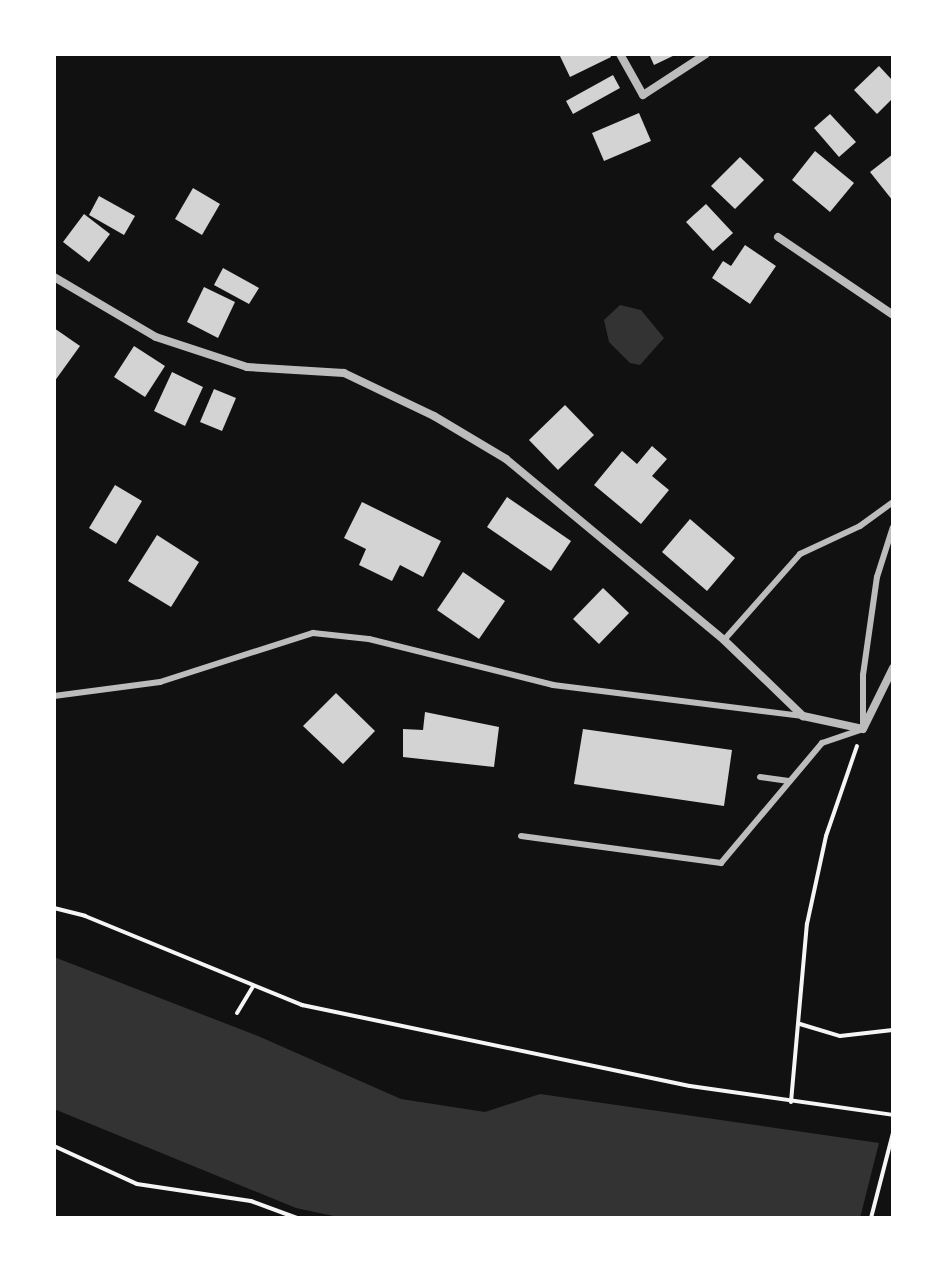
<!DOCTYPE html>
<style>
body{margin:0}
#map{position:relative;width:947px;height:1272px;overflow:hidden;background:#111;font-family:Ubuntu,sans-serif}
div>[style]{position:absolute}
.water>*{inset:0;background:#333}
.pier>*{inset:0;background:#111}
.building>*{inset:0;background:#d3d3d3}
.path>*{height:4px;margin:-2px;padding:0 2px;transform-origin:2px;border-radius:2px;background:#f5f5f5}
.service>*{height:6px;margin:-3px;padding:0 3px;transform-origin:3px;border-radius:3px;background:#bcbcbc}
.minor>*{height:8px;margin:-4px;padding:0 4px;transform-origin:4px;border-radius:4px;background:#bcbcbc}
span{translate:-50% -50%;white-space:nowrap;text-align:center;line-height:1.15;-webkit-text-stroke:6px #fff;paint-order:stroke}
.frame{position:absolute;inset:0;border:56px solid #fff;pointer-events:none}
</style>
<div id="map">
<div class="water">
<i style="clip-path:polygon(620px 305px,641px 310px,664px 338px,640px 365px,630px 363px,609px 342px,604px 320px)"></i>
<i style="clip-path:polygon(54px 957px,258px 1036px,401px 1099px,485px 1112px,540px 1094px,893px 1145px,893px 1218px,343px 1218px,296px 1208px,54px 1109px)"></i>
</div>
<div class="pier">
<i style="clip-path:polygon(880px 1139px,893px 1141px,893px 1218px,860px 1218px)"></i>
</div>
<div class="building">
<i style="clip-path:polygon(559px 54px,610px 54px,611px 57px,570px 77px)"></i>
<i style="clip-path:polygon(649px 54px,677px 54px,654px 65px)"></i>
<i style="clip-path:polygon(879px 66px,893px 81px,893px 98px,877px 114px,854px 90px)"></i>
<i style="clip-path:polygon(613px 75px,620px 88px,573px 114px,566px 101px)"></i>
<i style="clip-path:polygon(639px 113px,651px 141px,604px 161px,592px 133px)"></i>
<i style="clip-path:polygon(830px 114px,856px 142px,839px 157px,814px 128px)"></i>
<i style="clip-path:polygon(815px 151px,854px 183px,830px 212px,792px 180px)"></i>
<i style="clip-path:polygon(893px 154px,893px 201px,870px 172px)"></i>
<i style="clip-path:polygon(740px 157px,764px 180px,735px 209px,711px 186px)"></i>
<i style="clip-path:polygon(193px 188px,220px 204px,202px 235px,175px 219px)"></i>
<i style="clip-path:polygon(99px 196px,135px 216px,124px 235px,89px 215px)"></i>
<i style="clip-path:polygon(706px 204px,733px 233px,713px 251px,686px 222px)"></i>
<i style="clip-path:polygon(84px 214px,110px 234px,89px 262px,63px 242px)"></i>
<i style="clip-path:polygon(745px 245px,776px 266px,750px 304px,712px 278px,723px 261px,731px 266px)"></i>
<i style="clip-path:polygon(223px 268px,259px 288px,249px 304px,214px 285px)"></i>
<i style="clip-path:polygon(204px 287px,235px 302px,218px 338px,187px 322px)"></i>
<i style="clip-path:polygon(54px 328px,80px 346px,54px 382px)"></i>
<i style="clip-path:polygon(134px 346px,165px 366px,145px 397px,114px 377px)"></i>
<i style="clip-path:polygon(172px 372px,203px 387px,185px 426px,154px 411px)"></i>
<i style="clip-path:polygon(214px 389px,236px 398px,222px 431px,200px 422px)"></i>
<i style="clip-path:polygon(565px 405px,594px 435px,558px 470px,529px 440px)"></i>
<i style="clip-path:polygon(652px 446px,667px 459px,652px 476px,669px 490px,641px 524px,594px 485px,622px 451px,637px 464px)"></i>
<i style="clip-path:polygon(115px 485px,142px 501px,116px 544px,89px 528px)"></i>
<i style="clip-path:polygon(507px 497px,571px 541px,551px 571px,487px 527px)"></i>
<i style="clip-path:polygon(362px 502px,441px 541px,423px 577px,400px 565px,392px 581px,359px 565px,366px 549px,344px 538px)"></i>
<i style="clip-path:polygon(690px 519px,735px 558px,707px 591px,662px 552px)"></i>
<i style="clip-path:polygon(157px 535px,199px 562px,171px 607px,128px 581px)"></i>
<i style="clip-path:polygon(463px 572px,505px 601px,479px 639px,437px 610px)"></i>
<i style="clip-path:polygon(603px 588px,629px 613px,599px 644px,573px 619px)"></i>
<i style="clip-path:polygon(336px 693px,375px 731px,343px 764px,303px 726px)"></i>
<i style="clip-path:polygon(425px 712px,499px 727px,494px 767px,403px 757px,403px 729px,423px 730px)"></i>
<i style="clip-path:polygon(583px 729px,732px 750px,724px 806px,574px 784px)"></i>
</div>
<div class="path">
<i style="left:54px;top:908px;width:32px;rotate:14deg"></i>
<i style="left:85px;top:916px;width:235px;rotate:22.3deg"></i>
<i style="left:302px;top:1005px;width:396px;rotate:11.8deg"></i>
<i style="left:690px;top:1086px;width:205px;rotate:8.1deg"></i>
<i style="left:237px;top:1013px;width:31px;rotate:-59deg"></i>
<i style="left:800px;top:1024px;width:42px;rotate:16.7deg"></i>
<i style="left:840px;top:1036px;width:53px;rotate:-6.5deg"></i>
<i style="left:791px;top:1102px;width:179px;rotate:-84.9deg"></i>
<i style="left:807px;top:924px;width:90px;rotate:-77.8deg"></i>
<i style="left:826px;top:836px;width:95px;rotate:-71deg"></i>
<i style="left:54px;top:1146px;width:91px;rotate:24.6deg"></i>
<i style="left:137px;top:1184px;width:115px;rotate:8.5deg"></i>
<i style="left:251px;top:1201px;width:49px;rotate:20.3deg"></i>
<i style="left:871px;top:1218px;width:88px;rotate:-75.5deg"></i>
</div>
<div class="service">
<i style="left:724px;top:640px;width:115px;rotate:-48.5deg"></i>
<i style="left:800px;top:554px;width:66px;rotate:-25deg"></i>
<i style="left:860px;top:526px;width:41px;rotate:-36deg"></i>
<i style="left:54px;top:696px;width:107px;rotate:-7.5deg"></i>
<i style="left:160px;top:682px;width:161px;rotate:-17.8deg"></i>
<i style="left:313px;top:633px;width:56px;rotate:6.1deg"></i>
<i style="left:369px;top:639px;width:190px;rotate:14deg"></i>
<i style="left:553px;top:685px;width:252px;rotate:7.1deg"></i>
<i style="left:760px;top:777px;width:29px;rotate:8deg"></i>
<i style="left:521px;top:836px;width:202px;rotate:7.7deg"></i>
<i style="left:721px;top:863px;width:157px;rotate:-49.9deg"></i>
<i style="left:822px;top:743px;width:43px;rotate:-18.9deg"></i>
<i style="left:863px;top:729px;width:54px;rotate:-90deg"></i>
<i style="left:863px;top:675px;width:99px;rotate:-81.9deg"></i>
<i style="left:877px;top:577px;width:52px;rotate:-72.3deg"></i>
</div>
<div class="minor">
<i style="left:620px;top:54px;width:47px;rotate:60.7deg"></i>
<i style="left:643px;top:95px;width:75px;rotate:-33.1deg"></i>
<i style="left:778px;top:237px;width:139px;rotate:34.1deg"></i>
<i style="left:54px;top:277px;width:118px;rotate:30.5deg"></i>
<i style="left:156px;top:337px;width:96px;rotate:18.2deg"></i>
<i style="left:247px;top:367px;width:97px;rotate:3.5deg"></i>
<i style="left:344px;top:373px;width:100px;rotate:25.5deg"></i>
<i style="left:434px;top:416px;width:84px;rotate:30.8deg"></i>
<i style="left:506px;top:459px;width:283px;rotate:39.7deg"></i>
<i style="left:724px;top:640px;width:110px;rotate:43.9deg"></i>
<i style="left:803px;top:716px;width:61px;rotate:12.2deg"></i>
<i style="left:863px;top:729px;width:68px;rotate:-63.8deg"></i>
</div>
<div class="frame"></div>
</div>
